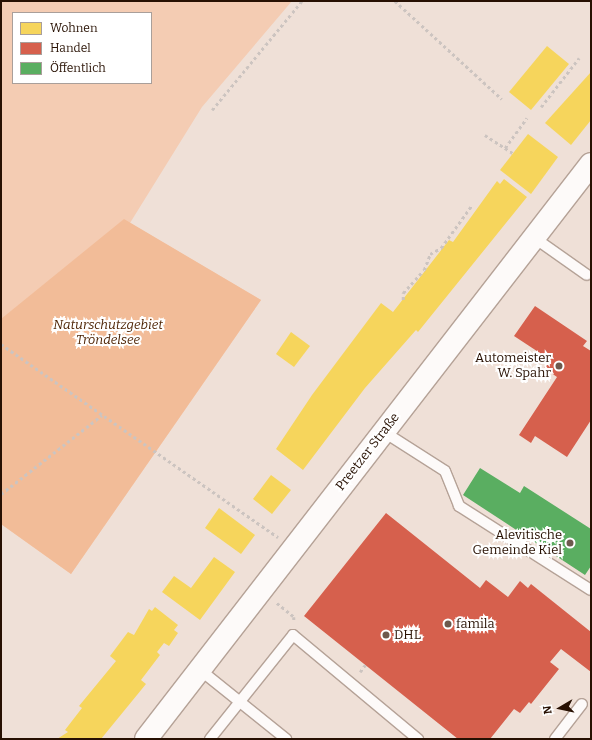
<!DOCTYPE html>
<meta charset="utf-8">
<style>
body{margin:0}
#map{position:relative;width:592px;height:740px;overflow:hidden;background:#efe0d7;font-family:Bitter,serif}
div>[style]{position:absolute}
.green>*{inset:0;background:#f4ccb3}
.forest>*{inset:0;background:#f2bc98}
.homes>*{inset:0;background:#f6d55c}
.shops>*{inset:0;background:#d6604d}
.public>*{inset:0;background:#5aae61}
.path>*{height:2.5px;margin-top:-1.25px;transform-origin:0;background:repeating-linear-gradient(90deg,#ccc4c0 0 3px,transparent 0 6px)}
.roads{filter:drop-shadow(1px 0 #b5a297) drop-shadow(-1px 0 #b5a297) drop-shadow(0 1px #b5a297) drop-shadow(0 -1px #b5a297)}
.service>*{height:10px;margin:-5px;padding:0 5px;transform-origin:5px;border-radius:5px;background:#fdfaf9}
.tertiary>*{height:22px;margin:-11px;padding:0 11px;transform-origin:11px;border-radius:11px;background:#fdfaf9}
.dots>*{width:11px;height:11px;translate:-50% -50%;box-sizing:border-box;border:2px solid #fff;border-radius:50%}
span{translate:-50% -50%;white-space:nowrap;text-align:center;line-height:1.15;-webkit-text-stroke:4px #fff;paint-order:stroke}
.park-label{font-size:13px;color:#4e2404;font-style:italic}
.poi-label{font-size:13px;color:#271002}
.right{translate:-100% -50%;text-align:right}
.left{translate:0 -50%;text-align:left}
.street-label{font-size:13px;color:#271002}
.frame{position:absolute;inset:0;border:2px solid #271002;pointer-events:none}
.legend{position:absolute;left:12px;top:12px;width:140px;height:72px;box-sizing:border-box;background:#fff;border:1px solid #a99f9a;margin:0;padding:5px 7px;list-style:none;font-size:12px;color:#271002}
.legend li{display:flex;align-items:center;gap:8px;height:20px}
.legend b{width:20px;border:1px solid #a99f9a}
.north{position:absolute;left:540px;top:688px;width:40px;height:40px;-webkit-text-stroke:3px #fff;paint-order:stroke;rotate:261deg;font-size:11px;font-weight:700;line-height:16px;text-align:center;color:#271002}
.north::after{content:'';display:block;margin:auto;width:14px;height:18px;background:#271002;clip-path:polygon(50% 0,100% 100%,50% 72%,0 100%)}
</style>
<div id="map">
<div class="green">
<i style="clip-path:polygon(evenodd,1px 1px,292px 1px,202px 107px,130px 223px,261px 300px,71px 574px,1px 524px,1px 1px,13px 13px,151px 13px,151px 83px,13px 83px,13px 13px)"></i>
</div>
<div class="forest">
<i style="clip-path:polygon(124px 219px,261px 300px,71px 574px,1px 524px,1px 319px)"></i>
</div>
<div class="homes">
<i style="clip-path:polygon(547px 46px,569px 64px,531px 110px,509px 92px)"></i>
<i style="clip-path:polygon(591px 72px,591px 120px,571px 145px,545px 123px)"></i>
<i style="clip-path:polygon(528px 134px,558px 157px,531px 194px,500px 170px)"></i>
<i style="clip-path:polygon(504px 179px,527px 197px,418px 332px,416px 330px,365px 388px,303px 470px,276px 449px,312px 395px,381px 303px,393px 312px,449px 240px,453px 242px,497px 181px,500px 184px)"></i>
<i style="clip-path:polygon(291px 332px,310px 346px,294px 367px,276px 354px)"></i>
<i style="clip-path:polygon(271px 475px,291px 490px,272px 514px,253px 499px)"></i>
<i style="clip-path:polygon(219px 508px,255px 535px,241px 554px,205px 528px)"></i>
<i style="clip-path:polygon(214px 557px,235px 572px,200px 620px,162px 592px,174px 576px,191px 588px)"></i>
<i style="clip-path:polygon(155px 607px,178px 625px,174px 630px,178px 633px,169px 646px,164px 643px,157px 652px,160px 655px,141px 680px,146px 684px,101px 739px,57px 739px,68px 732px,65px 730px,82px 708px,79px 706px,116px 661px,110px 656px,128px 632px,134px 635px,149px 609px,152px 611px)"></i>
</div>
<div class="shops">
<i style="clip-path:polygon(535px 306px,587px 341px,583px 346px,591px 351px,591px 420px,567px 457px,535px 436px,531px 443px,519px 435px,557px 377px,544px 368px,549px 359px,514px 336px)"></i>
<i style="clip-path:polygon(386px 513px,480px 588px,486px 580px,508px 597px,520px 581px,528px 588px,531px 584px,591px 632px,591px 672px,561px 649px,550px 662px,559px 669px,531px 704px,529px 702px,520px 713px,514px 709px,490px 739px,458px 739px,304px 616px)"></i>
</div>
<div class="public">
<i style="clip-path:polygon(480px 468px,520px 493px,524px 486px,591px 529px,591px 566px,585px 575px,463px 495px)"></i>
</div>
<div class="path">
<i style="left:395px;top:1px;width:145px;rotate:42.5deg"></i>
<i style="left:541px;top:107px;width:62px;rotate:-52.2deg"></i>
<i style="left:212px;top:110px;width:141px;rotate:-50.5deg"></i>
<i style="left:485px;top:135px;width:33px;rotate:33deg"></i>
<i style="left:505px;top:148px;width:37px;rotate:-54deg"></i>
<i style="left:403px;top:300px;width:7px;rotate:-90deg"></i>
<i style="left:403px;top:293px;width:31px;rotate:-48deg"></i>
<i style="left:424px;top:270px;width:17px;rotate:-69deg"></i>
<i style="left:430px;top:254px;width:13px;rotate:-29deg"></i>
<i style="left:441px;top:248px;width:53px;rotate:-54.2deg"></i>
<i style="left:1px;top:344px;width:338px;rotate:34.9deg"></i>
<i style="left:1px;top:494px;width:128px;rotate:-38deg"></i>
<i style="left:277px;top:603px;width:22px;rotate:39deg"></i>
<i style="left:294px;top:617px;width:5px;rotate:90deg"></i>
<i style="left:360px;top:672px;width:9px;rotate:-54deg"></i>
</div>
<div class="roads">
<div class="service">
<i style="left:536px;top:239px;width:62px;rotate:35.2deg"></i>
<i style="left:384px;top:432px;width:72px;rotate:32.6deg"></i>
<i style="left:445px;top:471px;width:38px;rotate:68deg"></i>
<i style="left:459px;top:506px;width:156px;rotate:32.5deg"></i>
<i style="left:199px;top:669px;width:112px;rotate:38.8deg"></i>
<i style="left:210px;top:739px;width:133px;rotate:-51.4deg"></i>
<i style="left:293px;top:635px;width:163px;rotate:39.8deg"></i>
<i style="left:555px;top:739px;width:44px;rotate:-52.4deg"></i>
</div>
<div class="tertiary">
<i style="left:146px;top:739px;width:727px;rotate:-52.26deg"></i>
</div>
</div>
<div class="dots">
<i style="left:559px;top:366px;background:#6d594d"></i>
<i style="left:570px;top:543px;background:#6d594d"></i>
<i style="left:448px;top:624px;background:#6d594d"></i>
<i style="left:386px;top:635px;background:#6d594d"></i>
</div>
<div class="park-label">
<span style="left:108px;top:333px">Naturschutzgebiet<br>Tröndelsee</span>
</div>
<div class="poi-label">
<span class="right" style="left:551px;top:366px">Automeister<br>W. Spahr</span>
<span class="right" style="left:562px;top:543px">Alevitische<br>Gemeinde Kiel</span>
<span class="left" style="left:456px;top:624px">famila</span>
<span class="left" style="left:394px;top:635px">DHL</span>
</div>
<div class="street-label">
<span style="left:368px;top:452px;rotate:-52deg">Preetzer Straße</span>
</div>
<div class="frame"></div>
<ul class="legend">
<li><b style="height:11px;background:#f6d55c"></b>Wohnen</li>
<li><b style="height:11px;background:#d6604d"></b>Handel</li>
<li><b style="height:11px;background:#5aae61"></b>Öffentlich</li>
</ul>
<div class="north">N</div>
</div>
